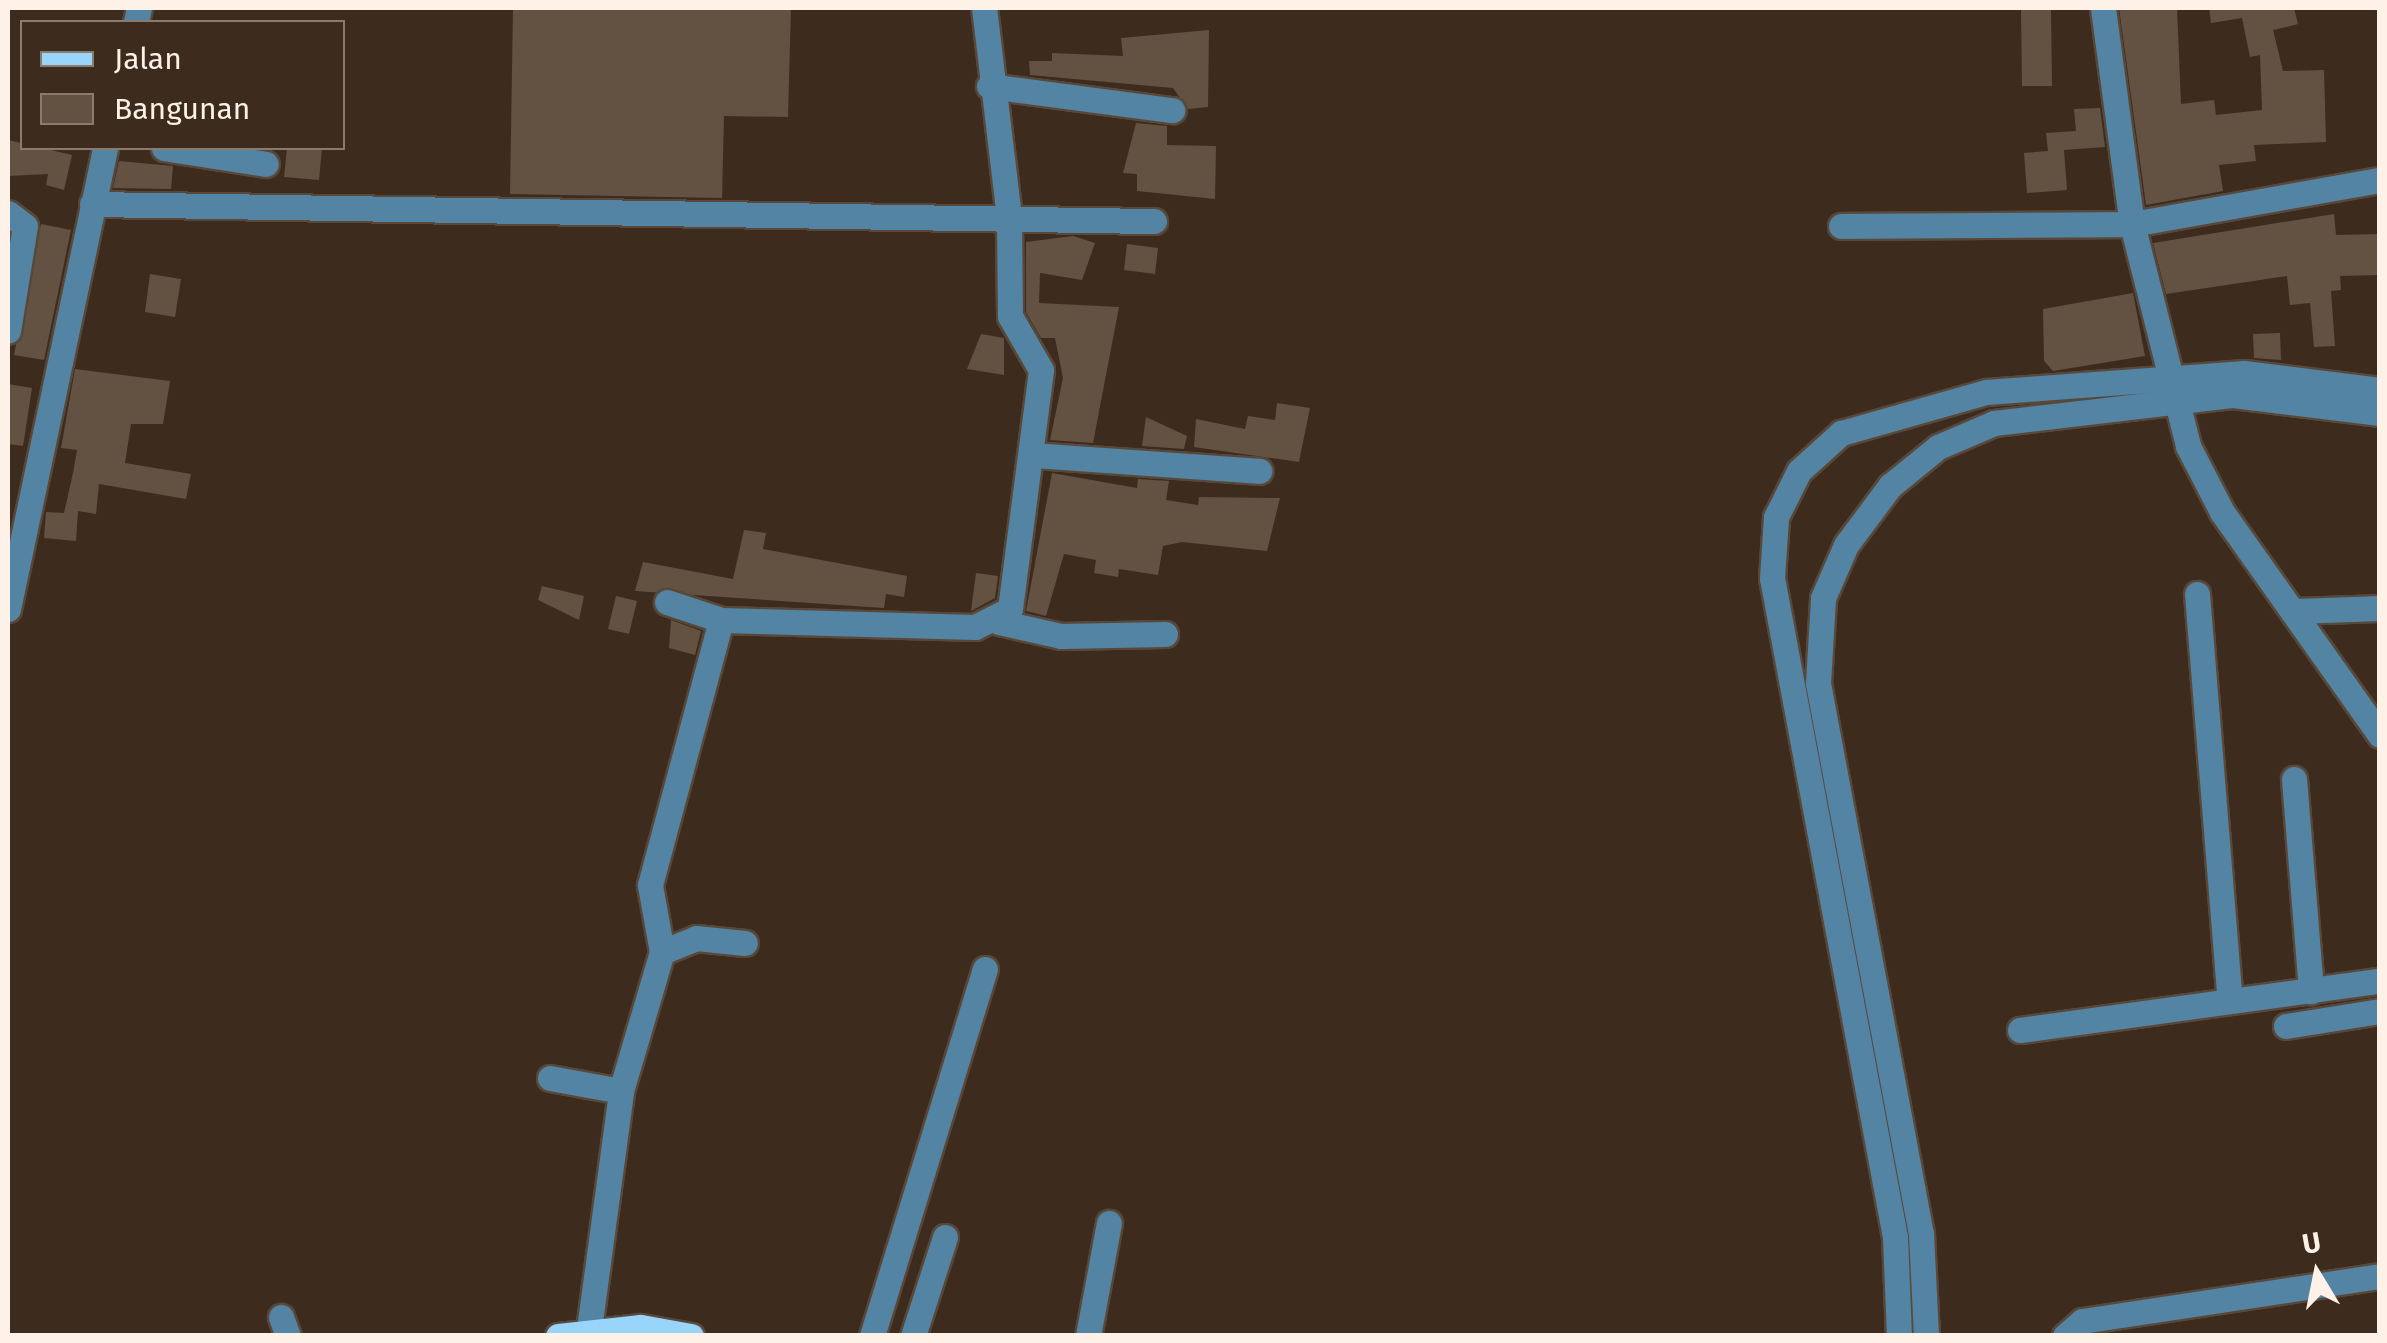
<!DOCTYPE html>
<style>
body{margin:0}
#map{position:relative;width:2387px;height:1343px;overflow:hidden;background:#3d2c1e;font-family:"Fira Sans",sans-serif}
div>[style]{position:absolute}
.building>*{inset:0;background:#635141}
.roads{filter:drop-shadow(2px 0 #58483a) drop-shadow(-2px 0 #58483a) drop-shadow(0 2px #58483a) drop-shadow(0 -2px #58483a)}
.minor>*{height:25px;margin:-12.5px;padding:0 12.5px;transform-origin:12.5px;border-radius:12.5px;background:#5484a3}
.major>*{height:25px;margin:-12.5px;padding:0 12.5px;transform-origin:12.5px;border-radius:12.5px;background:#99d4fa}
span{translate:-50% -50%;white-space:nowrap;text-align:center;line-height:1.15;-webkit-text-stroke:8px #3d2c1e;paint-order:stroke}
.frame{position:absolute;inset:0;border:10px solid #fdf1e8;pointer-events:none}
.legend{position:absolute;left:20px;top:20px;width:325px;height:130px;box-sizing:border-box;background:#3d2c1e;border:2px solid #8a7b6f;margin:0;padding:12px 18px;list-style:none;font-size:30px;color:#fdf1e8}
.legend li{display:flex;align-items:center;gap:20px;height:50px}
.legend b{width:50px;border:2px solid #8a7b6f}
.north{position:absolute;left:2267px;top:1223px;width:100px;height:100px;-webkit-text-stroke:8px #3d2c1e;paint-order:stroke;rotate:350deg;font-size:28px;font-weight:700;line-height:40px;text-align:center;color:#fdf1e8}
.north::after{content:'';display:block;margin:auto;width:35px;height:45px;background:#fdf1e8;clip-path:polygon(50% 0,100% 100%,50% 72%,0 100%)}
</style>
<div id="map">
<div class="building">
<i style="clip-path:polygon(513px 8px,791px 8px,788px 117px,724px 116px,722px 198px,510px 194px)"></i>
<i style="clip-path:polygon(2119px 8px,2177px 8px,2181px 104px,2214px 100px,2216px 115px,2262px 110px,2260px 55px,2250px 57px,2242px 18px,2211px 23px,2209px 8px,2294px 8px,2298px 24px,2273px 30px,2283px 71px,2324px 70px,2326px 142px,2254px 145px,2256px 161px,2219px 165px,2223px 191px,2146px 205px)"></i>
<i style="clip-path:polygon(2051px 9px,2052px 86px,2022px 86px,2021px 10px)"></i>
<i style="clip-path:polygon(1209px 30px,1208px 107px,1188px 109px,1173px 88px,1030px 75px,1029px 61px,1052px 61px,1052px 53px,1123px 56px,1121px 38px)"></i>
<i style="clip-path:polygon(2100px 108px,2105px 147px,2064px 150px,2067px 190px,2027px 193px,2024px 153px,2048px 151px,2046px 133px,2076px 131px,2074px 109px)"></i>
<i style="clip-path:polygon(1136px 123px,1167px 126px,1167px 145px,1216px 146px,1215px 199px,1137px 191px,1137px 174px,1123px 173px)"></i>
<i style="clip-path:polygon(8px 140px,72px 155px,64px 190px,46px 185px,48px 174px,8px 176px)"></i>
<i style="clip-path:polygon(287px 148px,322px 148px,319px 180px,284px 177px)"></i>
<i style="clip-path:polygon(119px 161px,173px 166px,171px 189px,113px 188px)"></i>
<i style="clip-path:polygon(2334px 214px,2336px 235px,2380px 234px,2380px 275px,2340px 276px,2341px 290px,2331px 291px,2335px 346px,2314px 347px,2310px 303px,2290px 305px,2287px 276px,2166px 294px,2153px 243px)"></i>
<i style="clip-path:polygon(41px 224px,71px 230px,44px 360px,14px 355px)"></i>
<i style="clip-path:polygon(1073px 236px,1095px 243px,1082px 280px,1040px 273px,1039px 303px,1119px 307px,1093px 443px,1050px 440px,1063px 378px,1055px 338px,1041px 338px,1026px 312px,1026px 242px)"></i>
<i style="clip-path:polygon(1127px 244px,1158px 248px,1155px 274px,1124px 270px)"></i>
<i style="clip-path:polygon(150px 274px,181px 279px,175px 317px,145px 312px)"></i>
<i style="clip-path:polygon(2133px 293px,2145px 356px,2053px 371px,2044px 361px,2043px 309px)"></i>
<i style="clip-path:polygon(2280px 333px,2281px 360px,2254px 358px,2253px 334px)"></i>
<i style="clip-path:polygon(981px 334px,1004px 338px,1004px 375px,967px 369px)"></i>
<i style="clip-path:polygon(75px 369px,170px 381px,163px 424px,131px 424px,125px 463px,191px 474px,186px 499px,99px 484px,96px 514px,78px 511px,76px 541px,44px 538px,46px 512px,64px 513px,73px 473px,77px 450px,61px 448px)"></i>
<i style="clip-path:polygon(8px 384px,32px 388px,23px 446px,8px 444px)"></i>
<i style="clip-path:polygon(1277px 403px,1310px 408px,1299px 462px,1194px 447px,1196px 419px,1245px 429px,1248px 416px,1275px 420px)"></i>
<i style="clip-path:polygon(1146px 417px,1187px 436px,1184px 449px,1142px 446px)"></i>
<i style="clip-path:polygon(1052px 473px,1137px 488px,1138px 479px,1169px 481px,1166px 500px,1198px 505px,1199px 497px,1280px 498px,1267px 551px,1182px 542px,1163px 546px,1158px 575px,1119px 569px,1118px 577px,1094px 573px,1096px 560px,1064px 554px,1046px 616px,1026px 611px)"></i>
<i style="clip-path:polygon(744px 530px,766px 533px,763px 549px,907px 576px,904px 597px,886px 594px,884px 608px,635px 591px,643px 562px,733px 579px)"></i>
<i style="clip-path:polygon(976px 573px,998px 576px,995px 598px,971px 611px)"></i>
<i style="clip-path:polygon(542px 586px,584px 596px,579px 620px,538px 600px)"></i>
<i style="clip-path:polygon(616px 596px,637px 601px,629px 634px,608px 629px)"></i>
<i style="clip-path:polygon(671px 620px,701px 631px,695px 655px,669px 648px)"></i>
</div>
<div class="roads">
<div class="minor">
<i style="left:2103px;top:8px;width:218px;rotate:82.4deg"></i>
<i style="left:2132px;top:224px;width:229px;rotate:75.8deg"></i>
<i style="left:2188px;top:446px;width:74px;rotate:62.7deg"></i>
<i style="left:2222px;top:512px;width:273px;rotate:54.7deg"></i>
<i style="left:136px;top:22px;width:14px;rotate:-78deg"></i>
<i style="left:989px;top:86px;width:185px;rotate:7.5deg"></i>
<i style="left:164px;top:148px;width:103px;rotate:8.9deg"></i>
<i style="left:92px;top:204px;width:1062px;rotate:0.92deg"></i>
<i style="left:8px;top:213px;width:21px;rotate:37deg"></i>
<i style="left:25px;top:226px;width:106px;rotate:99.2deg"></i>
<i style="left:1841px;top:226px;width:291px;rotate:-0.4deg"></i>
<i style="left:2132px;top:224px;width:252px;rotate:-10.1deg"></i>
<i style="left:1033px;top:455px;width:227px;rotate:4deg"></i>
<i style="left:2197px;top:594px;width:407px;rotate:85.4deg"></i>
<i style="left:667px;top:602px;width:57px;rotate:18.4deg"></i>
<i style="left:8px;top:609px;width:471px;rotate:-78.1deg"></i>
<i style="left:2296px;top:611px;width:84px;rotate:-2deg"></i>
<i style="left:999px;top:622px;width:64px;rotate:12.7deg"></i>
<i style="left:1061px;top:636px;width:104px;rotate:-1.1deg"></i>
<i style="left:2294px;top:779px;width:213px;rotate:85.4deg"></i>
<i style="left:662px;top:952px;width:37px;rotate:-22deg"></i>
<i style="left:696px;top:938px;width:49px;rotate:5.8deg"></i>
<i style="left:2286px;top:1026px;width:95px;rotate:-9.1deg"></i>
<i style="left:2020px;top:1030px;width:363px;rotate:-7.8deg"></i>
<i style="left:550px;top:1078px;width:72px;rotate:10.4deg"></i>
<i style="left:281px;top:1317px;width:20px;rotate:70deg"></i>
<i style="left:589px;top:1329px;width:240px;rotate:-82.3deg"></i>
<i style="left:621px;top:1091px;width:145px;rotate:-73.6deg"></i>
<i style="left:662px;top:952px;width:68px;rotate:-100.2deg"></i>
<i style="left:650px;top:885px;width:274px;rotate:-75deg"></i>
<i style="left:721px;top:620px;width:254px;rotate:1.6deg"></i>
<i style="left:975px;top:627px;width:39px;rotate:-27deg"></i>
<i style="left:1010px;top:609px;width:241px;rotate:-82.6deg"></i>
<i style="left:1041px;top:370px;width:62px;rotate:-119.9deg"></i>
<i style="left:1010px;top:316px;width:99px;rotate:-90.6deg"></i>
<i style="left:1009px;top:217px;width:210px;rotate:-96.8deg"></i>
<i style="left:872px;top:1336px;width:384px;rotate:-72.9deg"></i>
<i style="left:913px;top:1336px;width:104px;rotate:-72.1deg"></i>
<i style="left:1088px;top:1336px;width:115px;rotate:-79.5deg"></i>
<i style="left:1899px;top:1336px;width:99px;rotate:-92.3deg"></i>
<i style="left:1895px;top:1237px;width:670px;rotate:-100.57deg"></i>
<i style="left:1772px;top:578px;width:61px;rotate:-86.2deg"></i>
<i style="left:1776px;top:517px;width:51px;rotate:-63.4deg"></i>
<i style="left:1799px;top:471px;width:57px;rotate:-42.1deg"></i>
<i style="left:1841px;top:433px;width:151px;rotate:-15.8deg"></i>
<i style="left:1986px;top:392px;width:259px;rotate:-4.2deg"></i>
<i style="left:2244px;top:373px;width:137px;rotate:7.1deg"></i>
<i style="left:1926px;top:1336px;width:102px;rotate:-92.8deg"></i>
<i style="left:1921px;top:1234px;width:561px;rotate:-100.59deg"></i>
<i style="left:1818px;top:683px;width:85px;rotate:-86.6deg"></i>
<i style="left:1823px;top:598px;width:58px;rotate:-66.5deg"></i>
<i style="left:1846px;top:545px;width:74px;rotate:-53.3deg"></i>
<i style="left:1890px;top:486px;width:62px;rotate:-39.1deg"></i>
<i style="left:1938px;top:447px;width:61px;rotate:-23.2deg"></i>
<i style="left:1994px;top:423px;width:241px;rotate:-6.7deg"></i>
<i style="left:2233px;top:395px;width:148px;rotate:7deg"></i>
<i style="left:2065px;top:1336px;width:23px;rotate:-41deg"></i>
<i style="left:2082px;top:1321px;width:301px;rotate:-8.6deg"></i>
</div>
<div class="major">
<i style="left:558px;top:1336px;width:83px;rotate:-6.2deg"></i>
<i style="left:641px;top:1327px;width:51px;rotate:10.2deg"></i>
</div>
</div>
<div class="frame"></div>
<ul class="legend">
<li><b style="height:12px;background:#99d4fa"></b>Jalan</li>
<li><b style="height:28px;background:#635141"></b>Bangunan</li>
</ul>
<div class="north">U</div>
</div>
